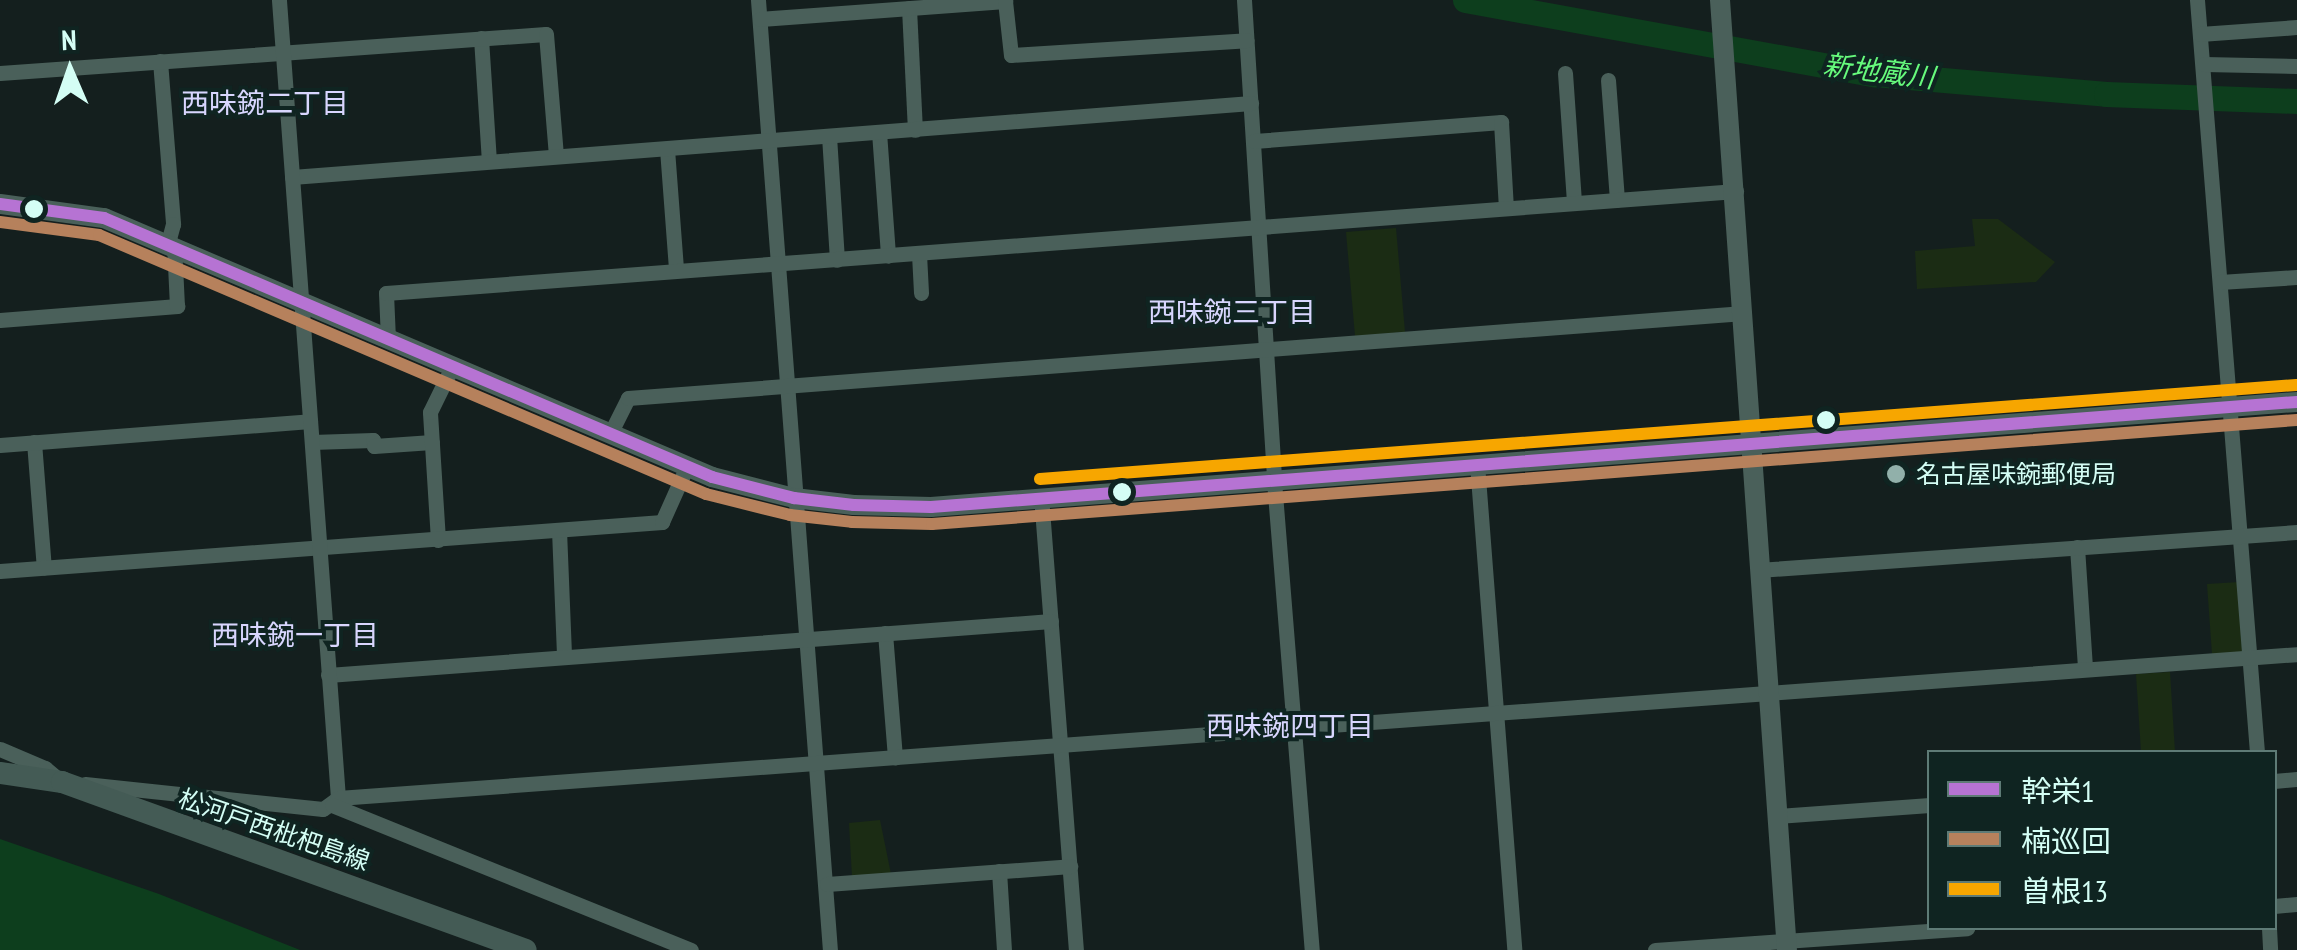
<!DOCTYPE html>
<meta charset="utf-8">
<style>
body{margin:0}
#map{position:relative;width:2297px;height:950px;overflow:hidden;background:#141f1e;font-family:"PT Sans Narrow","Noto Sans JP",sans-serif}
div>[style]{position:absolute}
.green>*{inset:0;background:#1b2c14}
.water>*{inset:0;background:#0d3e1d}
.river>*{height:25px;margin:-12.5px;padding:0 12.5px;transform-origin:12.5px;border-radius:12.5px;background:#0d3e1d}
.minor>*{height:15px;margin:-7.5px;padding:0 7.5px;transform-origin:7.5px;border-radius:7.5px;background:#4a605a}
.tertiary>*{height:20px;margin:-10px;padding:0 10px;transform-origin:10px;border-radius:10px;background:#4a605a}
.secondary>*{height:22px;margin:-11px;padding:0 11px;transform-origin:11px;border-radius:11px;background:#445b55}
.bus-1>*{height:12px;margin:-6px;padding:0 6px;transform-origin:6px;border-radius:6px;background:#b673d3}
.bus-2>*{height:12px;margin:-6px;padding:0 6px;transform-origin:6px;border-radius:6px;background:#b6815c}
.bus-3>*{height:12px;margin:-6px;padding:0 6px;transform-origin:6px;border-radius:6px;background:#f7a600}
.dots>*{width:28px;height:28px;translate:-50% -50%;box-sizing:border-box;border:5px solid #0f2421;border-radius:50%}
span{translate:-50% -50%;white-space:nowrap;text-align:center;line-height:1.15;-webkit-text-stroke:8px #0f2421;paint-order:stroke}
.poi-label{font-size:25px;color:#d4fef5}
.left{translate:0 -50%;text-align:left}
.street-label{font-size:25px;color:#d4fef5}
.water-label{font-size:28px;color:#66fa7c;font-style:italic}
.neighbourhood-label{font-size:28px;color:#d8d6fe}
.legend{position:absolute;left:1927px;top:750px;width:350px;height:180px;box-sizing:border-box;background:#0f2421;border:2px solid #5e7b76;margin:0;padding:12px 18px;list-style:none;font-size:30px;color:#d4fef5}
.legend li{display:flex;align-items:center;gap:20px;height:50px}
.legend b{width:50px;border:2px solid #5e7b76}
.north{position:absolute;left:20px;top:20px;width:100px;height:100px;-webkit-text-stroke:8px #0f2421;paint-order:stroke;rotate:358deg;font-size:28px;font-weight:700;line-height:40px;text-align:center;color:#d4fef5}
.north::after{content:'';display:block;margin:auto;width:35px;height:45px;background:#d4fef5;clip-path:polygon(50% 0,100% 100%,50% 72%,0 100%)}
</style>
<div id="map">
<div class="green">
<i style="clip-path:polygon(1972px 219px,1998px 219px,2055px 262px,2036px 282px,1917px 289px,1915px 251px,1975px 246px)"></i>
<i style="clip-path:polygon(1396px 228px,1405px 332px,1355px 336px,1346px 232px)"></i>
<i style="clip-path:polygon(2239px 582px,2244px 653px,2212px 654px,2207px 584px)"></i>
<i style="clip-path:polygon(2170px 672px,2175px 752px,2141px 752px,2136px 674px)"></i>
<i style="clip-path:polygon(880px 820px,891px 874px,852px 877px,849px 823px)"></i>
</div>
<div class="water">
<i style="clip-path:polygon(0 839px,159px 894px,300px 950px,0 950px)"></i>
</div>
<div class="river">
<i style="left:1465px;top:0;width:416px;rotate:10.3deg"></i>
<i style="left:1874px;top:74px;width:233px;rotate:4.9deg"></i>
<i style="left:2106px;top:94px;width:191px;rotate:2.1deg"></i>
</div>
<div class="minor">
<i style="left:758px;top:0;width:953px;rotate:85.67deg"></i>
<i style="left:1244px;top:0;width:482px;rotate:86.4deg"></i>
<i style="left:1274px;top:481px;width:471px;rotate:85.4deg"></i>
<i style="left:2197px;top:0;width:754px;rotate:85.44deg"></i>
<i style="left:909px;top:8px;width:122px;rotate:87.2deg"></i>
<i style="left:760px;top:19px;width:246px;rotate:-4.2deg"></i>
<i style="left:1005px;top:1px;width:54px;rotate:83.7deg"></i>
<i style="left:1011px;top:55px;width:236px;rotate:-3.6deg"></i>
<i style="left:2200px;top:34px;width:97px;rotate:-4.1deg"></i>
<i style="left:481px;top:38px;width:123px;rotate:86.3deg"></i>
<i style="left:160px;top:61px;width:164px;rotate:85.4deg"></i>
<i style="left:173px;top:224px;width:20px;rotate:105deg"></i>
<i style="left:2204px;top:64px;width:93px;rotate:1.2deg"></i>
<i style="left:0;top:73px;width:547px;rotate:-4.09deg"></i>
<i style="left:546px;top:34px;width:122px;rotate:85.3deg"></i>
<i style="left:1565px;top:73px;width:130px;rotate:86deg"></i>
<i style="left:1608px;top:80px;width:120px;rotate:85.7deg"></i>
<i style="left:879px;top:132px;width:124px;rotate:85.8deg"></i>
<i style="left:829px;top:136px;width:124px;rotate:86.3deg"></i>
<i style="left:1254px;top:141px;width:248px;rotate:-4.4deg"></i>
<i style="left:1501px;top:122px;width:86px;rotate:86.7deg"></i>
<i style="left:667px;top:149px;width:121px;rotate:85.7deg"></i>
<i style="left:292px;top:177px;width:962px;rotate:-4.41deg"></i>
<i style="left:919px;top:254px;width:39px;rotate:87deg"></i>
<i style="left:2220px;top:282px;width:77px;rotate:-3.7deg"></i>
<i style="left:0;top:320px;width:178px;rotate:-4.5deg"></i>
<i style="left:177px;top:306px;width:61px;rotate:-92.8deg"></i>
<i style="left:388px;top:339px;width:46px;rotate:-92.5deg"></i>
<i style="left:386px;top:293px;width:1354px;rotate:-4.32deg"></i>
<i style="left:610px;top:434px;width:40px;rotate:-63.4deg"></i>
<i style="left:628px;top:398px;width:1119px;rotate:-4.36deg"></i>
<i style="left:34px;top:442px;width:126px;rotate:85.5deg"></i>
<i style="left:312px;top:442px;width:61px;rotate:-1.9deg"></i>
<i style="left:373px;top:440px;width:6px;rotate:81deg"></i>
<i style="left:374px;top:446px;width:58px;rotate:-3.9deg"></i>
<i style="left:0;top:445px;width:311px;rotate:-4.4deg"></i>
<i style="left:1477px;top:464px;width:487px;rotate:85.6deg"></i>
<i style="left:1041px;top:496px;width:455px;rotate:85.6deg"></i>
<i style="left:559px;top:530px;width:127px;rotate:87.7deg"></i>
<i style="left:438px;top:540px;width:128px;rotate:-93.6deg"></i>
<i style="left:430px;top:412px;width:50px;rotate:-63.9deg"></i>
<i style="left:2077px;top:547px;width:121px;rotate:86.2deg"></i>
<i style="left:1758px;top:570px;width:540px;rotate:-4.03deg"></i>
<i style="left:0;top:571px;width:664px;rotate:-4.23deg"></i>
<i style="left:662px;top:522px;width:61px;rotate:-65.9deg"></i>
<i style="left:885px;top:633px;width:125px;rotate:85.4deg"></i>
<i style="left:328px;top:675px;width:725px;rotate:-4.27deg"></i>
<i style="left:0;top:749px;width:49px;rotate:22.9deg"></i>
<i style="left:45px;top:768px;width:17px;rotate:40deg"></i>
<i style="left:2274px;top:781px;width:23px;rotate:-5deg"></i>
<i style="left:85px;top:784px;width:239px;rotate:6deg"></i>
<i style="left:323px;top:809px;width:19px;rotate:-36deg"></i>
<i style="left:338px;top:798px;width:800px;rotate:-94.23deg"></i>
<i style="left:338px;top:798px;width:1964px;rotate:-4.2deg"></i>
<i style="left:332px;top:805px;width:387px;rotate:22deg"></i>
<i style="left:1777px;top:816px;width:153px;rotate:-4.1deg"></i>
<i style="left:999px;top:871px;width:79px;rotate:86.4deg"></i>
<i style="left:827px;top:884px;width:244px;rotate:-4.2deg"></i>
<i style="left:2274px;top:906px;width:23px;rotate:-5deg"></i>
<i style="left:2269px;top:928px;width:22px;rotate:87deg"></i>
<i style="left:1655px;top:950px;width:313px;rotate:-4deg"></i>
</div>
<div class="tertiary">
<i style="left:1720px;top:0;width:952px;rotate:85.97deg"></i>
<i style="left:0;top:204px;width:105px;rotate:7.7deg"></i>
<i style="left:104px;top:218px;width:661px;rotate:23.07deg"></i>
<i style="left:712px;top:477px;width:85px;rotate:14.4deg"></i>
<i style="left:794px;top:498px;width:60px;rotate:6.7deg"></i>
<i style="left:854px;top:505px;width:77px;rotate:1.5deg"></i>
<i style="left:931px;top:507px;width:1370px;rotate:-4.4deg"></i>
</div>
<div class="secondary">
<i style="left:0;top:773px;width:63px;rotate:8.3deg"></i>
<i style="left:62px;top:782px;width:493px;rotate:19.9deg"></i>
</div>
<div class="bus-1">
<i style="left:0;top:204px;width:105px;rotate:7.7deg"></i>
<i style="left:104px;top:218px;width:661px;rotate:23.07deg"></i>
<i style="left:712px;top:477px;width:85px;rotate:14.4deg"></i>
<i style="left:794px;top:498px;width:60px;rotate:6.7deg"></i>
<i style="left:854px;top:505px;width:77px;rotate:1.5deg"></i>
<i style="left:931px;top:507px;width:1370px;rotate:-4.4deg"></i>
</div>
<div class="bus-2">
<i style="left:0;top:222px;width:100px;rotate:7.5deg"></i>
<i style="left:99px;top:235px;width:660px;rotate:23.11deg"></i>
<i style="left:706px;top:494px;width:87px;rotate:14deg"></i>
<i style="left:790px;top:515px;width:62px;rotate:6.4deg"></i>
<i style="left:852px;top:522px;width:80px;rotate:1.4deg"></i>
<i style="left:932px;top:524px;width:1369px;rotate:-4.36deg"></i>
</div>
<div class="bus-3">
<i style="left:1040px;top:479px;width:1260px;rotate:-4.28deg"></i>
</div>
<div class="dots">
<i style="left:34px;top:209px;background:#d4fef5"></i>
<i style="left:1826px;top:420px;background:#d4fef5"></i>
<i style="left:1896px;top:474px;background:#91b0aa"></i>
<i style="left:1122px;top:492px;background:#d4fef5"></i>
</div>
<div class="poi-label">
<span class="left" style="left:1916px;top:474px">名古屋味鋺郵便局</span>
</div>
<div class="street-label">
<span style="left:274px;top:830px;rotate:19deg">松河戸西枇杷島線</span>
</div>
<div class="water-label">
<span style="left:1879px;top:71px;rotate:7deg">新地蔵川</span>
</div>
<div class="neighbourhood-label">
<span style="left:265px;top:103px">西味鋺二丁目</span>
<span style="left:1232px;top:312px">西味鋺三丁目</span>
<span style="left:295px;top:635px">西味鋺一丁目</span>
<span style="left:1290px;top:726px">西味鋺四丁目</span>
</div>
<ul class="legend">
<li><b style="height:12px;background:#b673d3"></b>幹栄1</li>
<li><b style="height:12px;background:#b6815c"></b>楠巡回</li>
<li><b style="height:12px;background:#f7a600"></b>曽根13</li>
</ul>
<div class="north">N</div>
</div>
